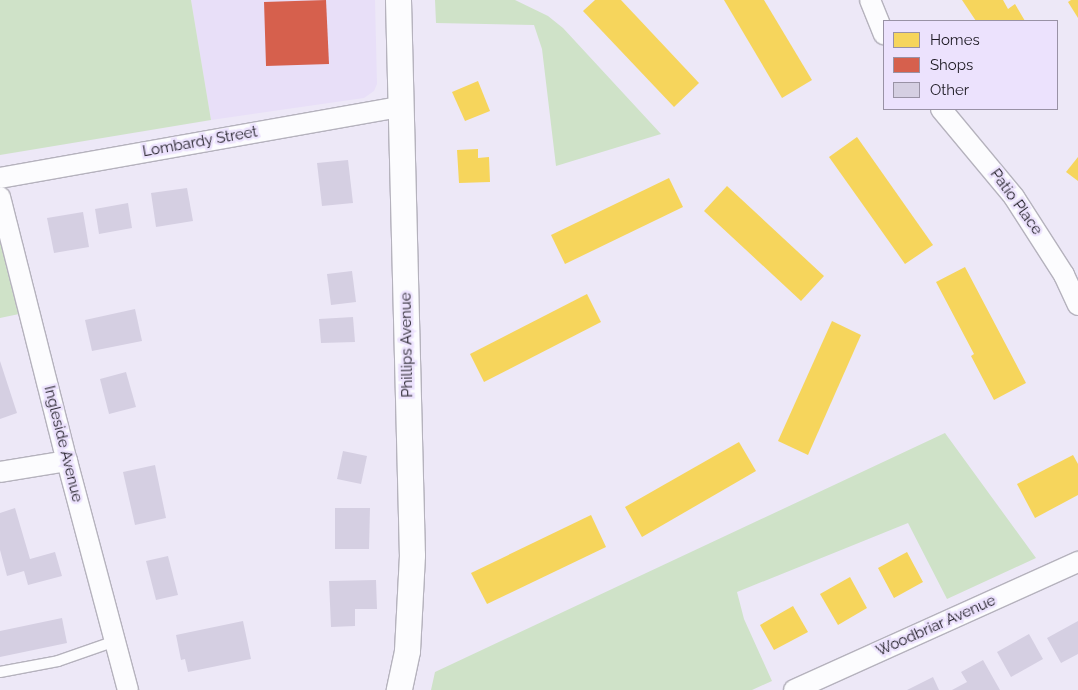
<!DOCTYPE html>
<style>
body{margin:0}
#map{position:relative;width:1078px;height:690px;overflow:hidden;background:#ede8f7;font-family:Raleway,sans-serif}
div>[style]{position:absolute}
.built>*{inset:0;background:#e8dff8}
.green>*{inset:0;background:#cfe2c8}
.homes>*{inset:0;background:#f6d55c}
.shops>*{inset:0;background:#d6604d}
.building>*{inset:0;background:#d5cfe2}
.roads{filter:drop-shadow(1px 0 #b5b2bd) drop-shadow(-1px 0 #b5b2bd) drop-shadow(0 1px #b5b2bd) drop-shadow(0 -1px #b5b2bd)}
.service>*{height:10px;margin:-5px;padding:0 5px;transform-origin:5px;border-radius:5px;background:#fcfcfe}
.minor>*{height:20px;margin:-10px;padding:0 10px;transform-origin:10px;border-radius:10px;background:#fcfcfe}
.tertiary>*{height:25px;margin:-12.5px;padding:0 12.5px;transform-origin:12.5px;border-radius:12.5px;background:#fcfcfe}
span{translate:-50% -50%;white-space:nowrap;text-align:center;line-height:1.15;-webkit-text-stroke:5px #ece2fd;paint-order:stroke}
.street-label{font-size:15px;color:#1c1922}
.legend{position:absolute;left:883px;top:20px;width:175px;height:90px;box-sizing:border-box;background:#ece2fd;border:1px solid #9992a5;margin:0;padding:6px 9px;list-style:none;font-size:15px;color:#1c1922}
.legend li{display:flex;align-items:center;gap:10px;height:25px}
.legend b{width:25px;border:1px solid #9992a5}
</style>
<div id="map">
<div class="built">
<i style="clip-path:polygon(191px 0,375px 0,377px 84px,374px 91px,364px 98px,211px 120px)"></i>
</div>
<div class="green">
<i style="clip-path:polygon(0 0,191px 0,211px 120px,0 155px)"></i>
<i style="clip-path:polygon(435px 0,515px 0,548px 16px,563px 28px,661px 134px,556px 166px,542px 49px,534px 25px,436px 23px)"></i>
<i style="clip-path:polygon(0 241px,19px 314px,0 318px)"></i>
<i style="clip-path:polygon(945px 433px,1036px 558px,947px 599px,908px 523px,737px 592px,744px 619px,772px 681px,752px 690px,431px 690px,435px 672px)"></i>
</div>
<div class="homes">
<i style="clip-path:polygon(595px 0,621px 0,699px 83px,674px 107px,583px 11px)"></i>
<i style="clip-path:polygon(724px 0,764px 0,812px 80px,782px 98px)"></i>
<i style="clip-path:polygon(962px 0,1003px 0,1008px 9px,1015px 4px,1025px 21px,976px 21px)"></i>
<i style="clip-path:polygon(1071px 0,1078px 0,1078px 18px,1068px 2px)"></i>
<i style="clip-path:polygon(478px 81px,490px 111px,465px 121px,452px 92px)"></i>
<i style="clip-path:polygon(857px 137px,933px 245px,905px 264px,829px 157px)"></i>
<i style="clip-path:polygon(478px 149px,478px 158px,489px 157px,490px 182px,459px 183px,457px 150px)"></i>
<i style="clip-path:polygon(1078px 157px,1078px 181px,1066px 172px)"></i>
<i style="clip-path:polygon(669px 178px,683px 207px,565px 264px,551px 235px)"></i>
<i style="clip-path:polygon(727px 186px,824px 276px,801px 301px,704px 211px)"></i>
<i style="clip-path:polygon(965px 267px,1026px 383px,994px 400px,971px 356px,974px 354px,936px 282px)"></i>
<i style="clip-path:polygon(587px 294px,601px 322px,484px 382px,470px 354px)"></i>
<i style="clip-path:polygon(832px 321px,861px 335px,808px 455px,778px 441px)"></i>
<i style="clip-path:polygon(739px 442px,756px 471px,642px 537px,625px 507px)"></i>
<i style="clip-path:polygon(1073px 455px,1078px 464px,1078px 495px,1035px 518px,1017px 484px)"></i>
<i style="clip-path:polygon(591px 515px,606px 547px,487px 604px,471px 573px)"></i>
<i style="clip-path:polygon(907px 552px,923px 582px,894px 598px,878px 568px)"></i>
<i style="clip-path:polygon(850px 577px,867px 608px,838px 625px,820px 594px)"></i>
<i style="clip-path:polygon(793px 606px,808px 632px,774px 650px,760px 625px)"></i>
</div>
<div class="shops">
<i style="clip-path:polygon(326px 0,329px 64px,266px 66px,264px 2px)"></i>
</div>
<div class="building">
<i style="clip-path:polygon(348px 160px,353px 203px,322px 206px,317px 163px)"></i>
<i style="clip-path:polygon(187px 188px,193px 221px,156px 227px,151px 193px)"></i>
<i style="clip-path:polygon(128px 203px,132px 228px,99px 234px,95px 209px)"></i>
<i style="clip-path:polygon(83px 212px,89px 247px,54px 253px,47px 218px)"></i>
<i style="clip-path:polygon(352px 271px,356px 302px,331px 305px,327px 274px)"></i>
<i style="clip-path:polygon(135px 309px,142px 341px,92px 351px,85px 320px)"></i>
<i style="clip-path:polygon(353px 317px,355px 342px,321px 343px,319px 319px)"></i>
<i style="clip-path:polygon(0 361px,17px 413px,0 419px)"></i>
<i style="clip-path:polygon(126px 372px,136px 407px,109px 414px,100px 379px)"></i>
<i style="clip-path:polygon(343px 451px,367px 456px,361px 484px,337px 479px)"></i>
<i style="clip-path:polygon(155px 465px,166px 518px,135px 525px,123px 472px)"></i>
<i style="clip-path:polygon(15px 508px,30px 559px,55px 552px,62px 576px,28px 585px,24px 571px,7px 576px,0 550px,0 513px)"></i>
<i style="clip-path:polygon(335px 508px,370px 508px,369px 549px,335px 549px)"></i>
<i style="clip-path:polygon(168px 556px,178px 595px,156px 600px,146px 561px)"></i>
<i style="clip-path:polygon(376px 580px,377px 609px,355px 609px,355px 626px,331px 627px,329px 581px)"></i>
<i style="clip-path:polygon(62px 618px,67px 643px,0 657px,0 631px)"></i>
<i style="clip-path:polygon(243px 621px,251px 659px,188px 672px,185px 659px,181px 660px,176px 635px)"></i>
<i style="clip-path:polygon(1078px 621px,1078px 654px,1061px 663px,1047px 638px)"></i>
<i style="clip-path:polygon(1029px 634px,1043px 659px,1011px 677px,997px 652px)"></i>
<i style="clip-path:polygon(983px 660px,1000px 690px,952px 690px,967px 682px,961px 672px)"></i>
<i style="clip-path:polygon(933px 677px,939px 690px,907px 690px)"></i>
</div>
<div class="roads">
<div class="service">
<i style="left:0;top:672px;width:59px;rotate:-10.7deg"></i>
<i style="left:58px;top:661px;width:60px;rotate:-19.3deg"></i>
</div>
<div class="minor">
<i style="left:870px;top:0;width:37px;rotate:68deg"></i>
<i style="left:941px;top:109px;width:114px;rotate:50.3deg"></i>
<i style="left:1014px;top:197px;width:93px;rotate:57.3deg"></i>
<i style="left:1064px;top:275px;width:33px;rotate:65deg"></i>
<i style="left:0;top:178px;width:406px;rotate:-10.1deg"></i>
<i style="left:0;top:197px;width:272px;rotate:75.8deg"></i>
<i style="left:67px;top:461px;width:237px;rotate:75.1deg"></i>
<i style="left:0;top:472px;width:68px;rotate:-9.3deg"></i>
<i style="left:794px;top:690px;width:312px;rotate:-24.3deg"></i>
</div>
<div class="tertiary">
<i style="left:398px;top:0;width:555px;rotate:88.56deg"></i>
<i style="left:412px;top:555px;width:96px;rotate:93deg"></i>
<i style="left:407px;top:651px;width:40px;rotate:102deg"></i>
</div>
</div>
<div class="street-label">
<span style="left:200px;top:142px;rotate:-10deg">Lombardy Street</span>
<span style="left:1016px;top:202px;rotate:54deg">Patio Place</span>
<span style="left:407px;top:345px;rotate:-91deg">Phillips Avenue</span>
<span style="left:63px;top:444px;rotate:76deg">Ingleside Avenue</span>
<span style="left:936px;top:626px;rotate:-24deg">Woodbriar Avenue</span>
</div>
<ul class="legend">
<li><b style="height:14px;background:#f6d55c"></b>Homes</li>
<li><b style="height:14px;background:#d6604d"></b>Shops</li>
<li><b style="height:14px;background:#d5cfe2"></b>Other</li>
</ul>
</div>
